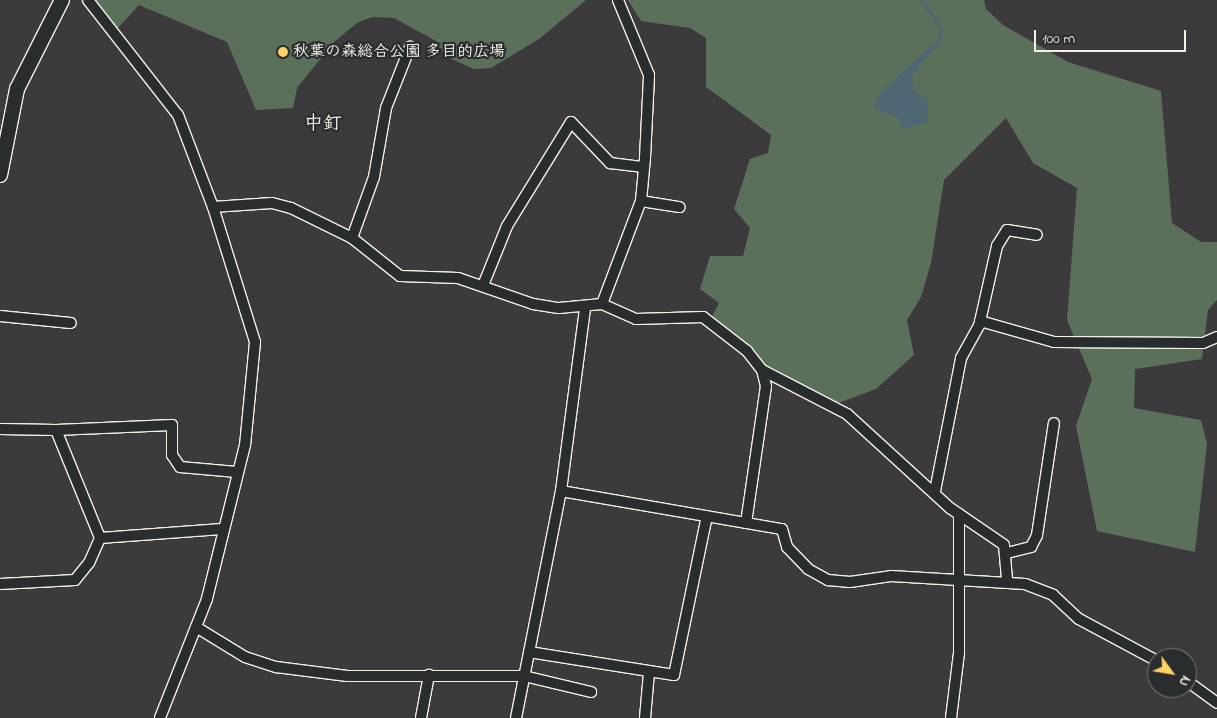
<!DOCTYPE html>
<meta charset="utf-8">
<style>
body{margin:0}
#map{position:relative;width:1217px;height:718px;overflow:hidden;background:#3d3a3d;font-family:"Indie Flower","Klee One",sans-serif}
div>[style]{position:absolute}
.green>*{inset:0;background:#5a705b}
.water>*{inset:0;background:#4e6773}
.stream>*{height:3px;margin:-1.5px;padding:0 1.5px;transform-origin:1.5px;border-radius:1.5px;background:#4e6773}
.roads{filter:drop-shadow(1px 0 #f4f1e8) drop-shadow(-1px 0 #f4f1e8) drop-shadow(0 1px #f4f1e8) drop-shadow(0 -1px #f4f1e8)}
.street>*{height:10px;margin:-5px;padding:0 5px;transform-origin:5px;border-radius:5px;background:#2a2d2e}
.secondary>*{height:14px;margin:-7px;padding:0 7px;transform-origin:7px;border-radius:7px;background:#2a2d2e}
.dots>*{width:14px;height:14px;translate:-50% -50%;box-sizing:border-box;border:2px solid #2a2d2e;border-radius:50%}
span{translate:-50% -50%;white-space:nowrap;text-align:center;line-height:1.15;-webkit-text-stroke:4.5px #2a2d2e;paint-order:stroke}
.poi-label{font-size:16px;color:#f4f1e8;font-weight:700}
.left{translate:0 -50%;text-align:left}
.quarter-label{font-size:19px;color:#f4f1e8;font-weight:700}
.north{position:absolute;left:1147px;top:648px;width:50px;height:50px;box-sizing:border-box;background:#2a2d2e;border:1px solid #7b7b78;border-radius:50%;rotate:122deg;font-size:14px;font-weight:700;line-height:20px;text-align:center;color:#f4f1e8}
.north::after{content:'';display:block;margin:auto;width:18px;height:22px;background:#ffd166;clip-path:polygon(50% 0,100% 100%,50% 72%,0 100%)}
.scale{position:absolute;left:1034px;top:30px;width:152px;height:22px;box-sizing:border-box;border:2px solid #f4f1e8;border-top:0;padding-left:6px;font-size:15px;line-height:18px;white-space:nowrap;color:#f4f1e8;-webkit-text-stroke:4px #2a2d2e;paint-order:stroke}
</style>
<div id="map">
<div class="green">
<i style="clip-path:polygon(95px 0,586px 0,539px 39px,491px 68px,474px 69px,445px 56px,436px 41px,394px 18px,372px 17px,357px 23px,334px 42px,297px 88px,293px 108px,256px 110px,227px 42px,139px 5px,117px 29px)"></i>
<i style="clip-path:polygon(628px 0,984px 0,986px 9px,1003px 25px,1068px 62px,1161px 91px,1172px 223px,1201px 242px,1217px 242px,1217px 300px,1208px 310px,1202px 359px,1135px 369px,1134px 408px,1201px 420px,1207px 444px,1195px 552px,1097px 531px,1076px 426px,1092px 379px,1067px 320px,1077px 188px,1033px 163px,1006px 118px,944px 180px,931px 263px,921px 297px,907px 320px,914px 355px,876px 389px,833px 405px,770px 374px,710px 321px,719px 303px,700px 289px,710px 256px,743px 256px,750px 228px,734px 209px,750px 159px,768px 153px,771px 135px,706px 87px,706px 38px,690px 28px,641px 21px)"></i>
</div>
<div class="water">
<i style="clip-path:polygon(933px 44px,936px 46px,911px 77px,916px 93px,928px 99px,928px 122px,902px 129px,898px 118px,873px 107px,881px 92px)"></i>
</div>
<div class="stream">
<i style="left:922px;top:0;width:36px;rotate:56deg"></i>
<i style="left:942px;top:30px;width:17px;rotate:111deg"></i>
</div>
<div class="roads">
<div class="street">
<i style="left:88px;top:0;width:146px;rotate:52deg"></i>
<i style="left:178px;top:115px;width:98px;rotate:69.2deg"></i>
<i style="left:213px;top:207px;width:141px;rotate:72.7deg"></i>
<i style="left:255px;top:342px;width:103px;rotate:95.5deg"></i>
<i style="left:245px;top:445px;width:159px;rotate:103.9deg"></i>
<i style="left:207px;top:599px;width:128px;rotate:111.6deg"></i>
<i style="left:641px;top:201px;width:39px;rotate:9deg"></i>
<i style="left:213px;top:207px;width:59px;rotate:-3.9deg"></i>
<i style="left:272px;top:203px;width:20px;rotate:15deg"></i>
<i style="left:291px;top:208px;width:68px;rotate:26.2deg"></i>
<i style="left:352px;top:238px;width:61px;rotate:38.4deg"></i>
<i style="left:400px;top:276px;width:58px;rotate:2deg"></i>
<i style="left:458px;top:278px;width:79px;rotate:19.1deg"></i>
<i style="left:533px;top:304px;width:26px;rotate:9deg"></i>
<i style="left:559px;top:308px;width:43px;rotate:-5.3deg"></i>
<i style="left:602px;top:304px;width:37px;rotate:24deg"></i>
<i style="left:636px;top:319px;width:67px;rotate:-1.7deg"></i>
<i style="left:703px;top:317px;width:56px;rotate:37.7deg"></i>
<i style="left:747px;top:351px;width:24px;rotate:52deg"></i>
<i style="left:762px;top:370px;width:96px;rotate:27.4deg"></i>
<i style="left:847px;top:414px;width:139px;rotate:42.4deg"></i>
<i style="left:950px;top:508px;width:65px;rotate:34.4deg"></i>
<i style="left:1004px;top:545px;width:35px;rotate:85deg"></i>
<i style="left:352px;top:238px;width:65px;rotate:-70.2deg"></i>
<i style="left:374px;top:177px;width:70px;rotate:-80.1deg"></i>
<i style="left:386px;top:108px;width:66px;rotate:-68.5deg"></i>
<i style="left:484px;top:283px;width:61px;rotate:-68deg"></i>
<i style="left:507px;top:226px;width:122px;rotate:-58.4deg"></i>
<i style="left:571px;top:122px;width:57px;rotate:46.4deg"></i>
<i style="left:610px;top:163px;width:34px;rotate:7deg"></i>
<i style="left:602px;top:304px;width:110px;rotate:-69.3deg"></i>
<i style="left:641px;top:201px;width:43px;rotate:-84.7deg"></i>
<i style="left:645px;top:158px;width:83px;rotate:-87.2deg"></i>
<i style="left:649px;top:75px;width:81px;rotate:-112.5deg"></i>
<i style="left:0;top:316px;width:71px;rotate:5.6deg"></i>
<i style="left:980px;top:321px;width:77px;rotate:15.8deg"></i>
<i style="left:1054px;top:342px;width:149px;rotate:0.4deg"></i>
<i style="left:1203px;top:343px;width:15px;rotate:-23deg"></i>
<i style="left:0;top:429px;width:56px;rotate:1deg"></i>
<i style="left:56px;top:430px;width:117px;rotate:67.8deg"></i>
<i style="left:100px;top:538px;width:122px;rotate:-4.2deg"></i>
<i style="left:56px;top:430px;width:116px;rotate:-2.5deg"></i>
<i style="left:172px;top:425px;width:30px;rotate:90deg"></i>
<i style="left:172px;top:455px;width:14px;rotate:56deg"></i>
<i style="left:180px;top:467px;width:57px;rotate:5deg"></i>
<i style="left:561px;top:491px;width:224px;rotate:9.8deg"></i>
<i style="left:782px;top:529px;width:19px;rotate:74deg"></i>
<i style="left:787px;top:547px;width:30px;rotate:46deg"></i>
<i style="left:808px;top:569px;width:23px;rotate:29deg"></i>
<i style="left:828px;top:580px;width:22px;rotate:5deg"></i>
<i style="left:850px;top:582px;width:41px;rotate:-8.3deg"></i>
<i style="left:891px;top:576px;width:134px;rotate:3.4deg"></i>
<i style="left:1025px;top:584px;width:30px;rotate:21deg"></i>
<i style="left:1053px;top:595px;width:35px;rotate:43deg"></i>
<i style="left:1079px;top:619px;width:89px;rotate:28.3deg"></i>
<i style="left:935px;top:491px;width:136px;rotate:-78.9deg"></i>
<i style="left:961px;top:358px;width:37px;rotate:-61deg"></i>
<i style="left:979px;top:326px;width:82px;rotate:-77.3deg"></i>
<i style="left:997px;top:246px;width:19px;rotate:-58deg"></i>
<i style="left:1007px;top:230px;width:30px;rotate:9deg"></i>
<i style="left:746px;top:523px;width:138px;rotate:-81.7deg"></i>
<i style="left:766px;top:386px;width:16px;rotate:-104deg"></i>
<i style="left:1007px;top:553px;width:25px;rotate:-14deg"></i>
<i style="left:1031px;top:547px;width:13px;rotate:-63deg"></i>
<i style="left:1037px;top:535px;width:113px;rotate:-81.4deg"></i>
<i style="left:0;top:584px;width:75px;rotate:-3.1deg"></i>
<i style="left:75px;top:580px;width:22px;rotate:-51deg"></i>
<i style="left:89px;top:563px;width:27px;rotate:-66deg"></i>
<i style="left:196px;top:627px;width:57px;rotate:31.5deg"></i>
<i style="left:245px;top:657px;width:33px;rotate:18deg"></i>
<i style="left:276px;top:667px;width:72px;rotate:7.2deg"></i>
<i style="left:347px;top:676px;width:177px"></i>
<i style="left:524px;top:676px;width:69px;rotate:13.4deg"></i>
<i style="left:529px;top:652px;width:147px;rotate:9deg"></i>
<i style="left:674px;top:675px;width:162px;rotate:-78.3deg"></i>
<i style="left:1187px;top:681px;width:37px;rotate:36deg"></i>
<i style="left:421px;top:718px;width:44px;rotate:-79.5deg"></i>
<i style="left:516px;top:718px;width:231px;rotate:-78.8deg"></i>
<i style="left:561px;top:491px;width:184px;rotate:-82.5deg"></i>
<i style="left:645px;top:718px;width:46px;rotate:-85deg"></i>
<i style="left:951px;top:718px;width:65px;rotate:-83deg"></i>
<i style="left:959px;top:653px;width:139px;rotate:-90deg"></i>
</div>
<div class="secondary">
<i style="left:0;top:175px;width:88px;rotate:-78.8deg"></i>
<i style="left:17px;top:89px;width:100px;rotate:-63.2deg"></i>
</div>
</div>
<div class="dots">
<i style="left:283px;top:52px;background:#ffd166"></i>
</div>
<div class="poi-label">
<span class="left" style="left:293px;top:52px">秋葉の森総合公園 多目的広場</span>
</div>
<div class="quarter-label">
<span style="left:323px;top:125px">中釘</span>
</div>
<div class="north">N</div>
<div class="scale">100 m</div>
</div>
